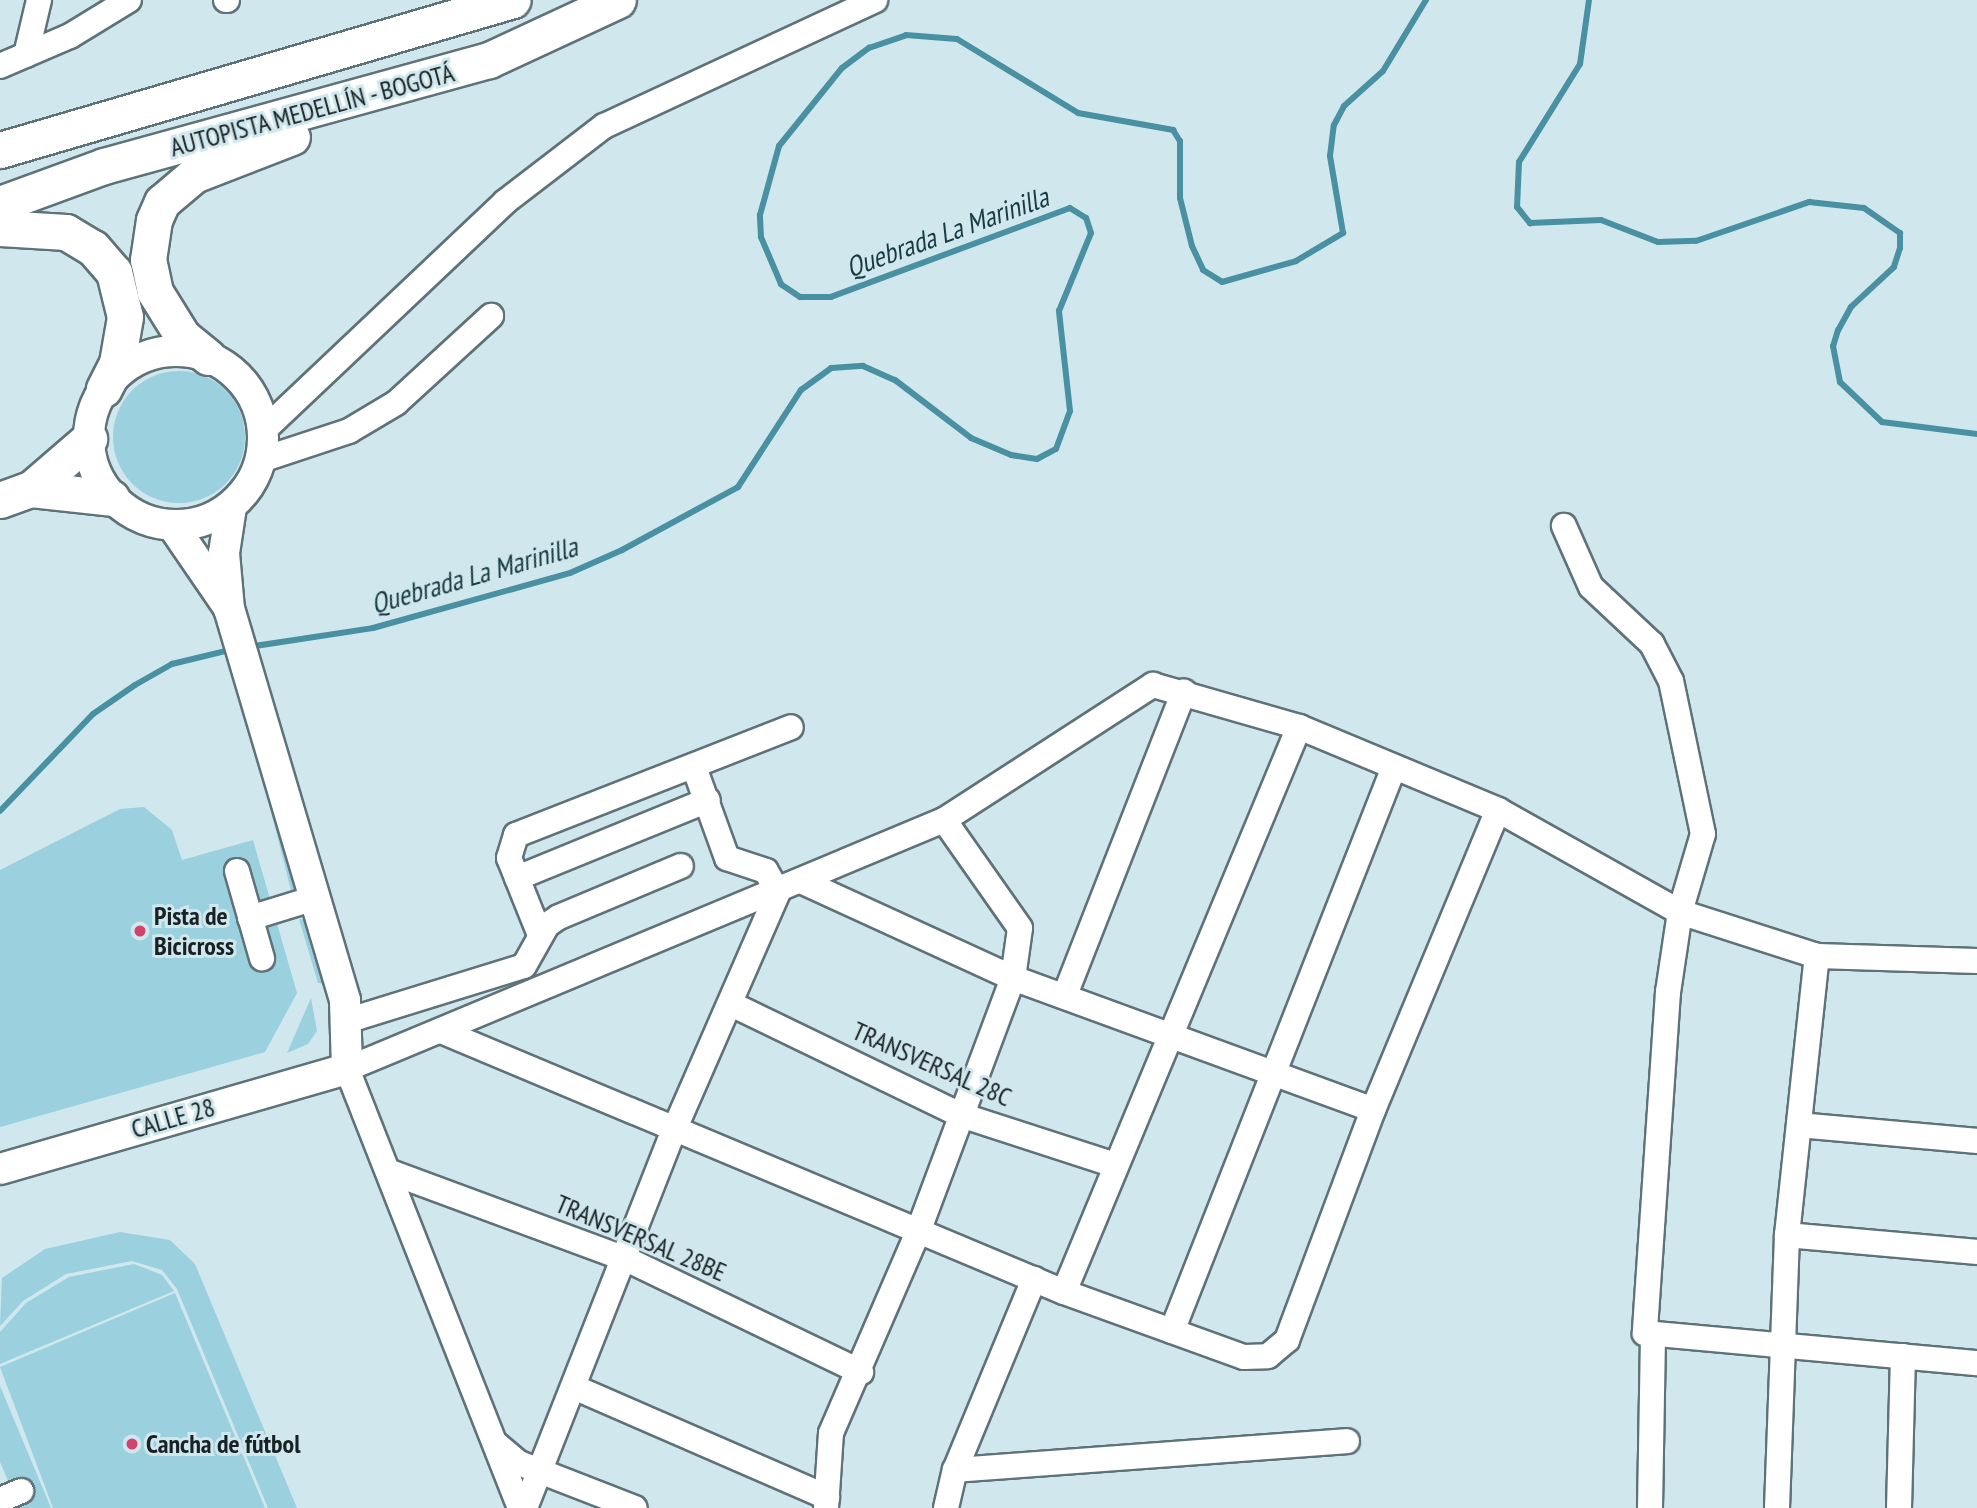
<!DOCTYPE html>
<meta charset="utf-8">
<style>
body{margin:0}
#map{position:relative;width:1977px;height:1508px;overflow:hidden;background:#d0e7ed;font-family:"PT Sans Narrow",sans-serif}
div>[style]{position:absolute}
.green>*{inset:0;background:#9bd0df}
.round{border-radius:50%}
.stream>*{height:6px;margin:-3px;padding:0 3px;transform-origin:3px;border-radius:3px;background:#4890a2}
.roads{filter:drop-shadow(2px 0 #5e7278) drop-shadow(-2px 0 #5e7278) drop-shadow(0 2px #5e7278) drop-shadow(0 -2px #5e7278)}
.minor>*{height:24px;margin:-12px;padding:0 12px;transform-origin:12px;border-radius:12px;background:#fff}
.major>*{height:30px;margin:-15px;padding:0 15px;transform-origin:15px;border-radius:15px;background:#fff}
.major>.ring{margin:-15px;padding:0;box-sizing:content-box;background:none;border:30px solid #fff;border-radius:50%}
.highway>*{height:35px;margin:-17.5px;padding:0 17.5px;transform-origin:17.5px;border-radius:17.5px;background:#fff}
.dots>*{width:19px;height:19px;translate:-50% -50%;box-sizing:border-box;border:4px solid #d0e7ed;border-radius:50%}
span{translate:-50% -50%;white-space:nowrap;text-align:center;line-height:1.15;-webkit-text-stroke:6px #d0e7ed;paint-order:stroke}
.street-label{font-size:26px;color:#182123}
.poi-label{font-size:26px;color:#182123;font-weight:700}
.left{translate:0 -50%;text-align:left}
.water-label{font-size:28px;color:#183a43;font-style:italic}
</style>
<div id="map">
<div class="green">
<i class="round" style="left:113px;top:371px;width:132px;height:132px"></i>
<i style="clip-path:polygon(269px 804px,298px 880px,298px 893px,292px 894px)"></i>
<i style="clip-path:polygon(144px 807px,172px 830px,182px 860px,253px 840px,297px 993px,265px 1052px,0 1127px,0 870px,120px 809px)"></i>
<i style="clip-path:polygon(299px 919px,309px 920px,323px 984px,318px 983px)"></i>
<i style="clip-path:polygon(311px 998px,317px 1031px,308px 1044px,287px 1053px)"></i>
<i style="clip-path:polygon(120px 1232px,170px 1240px,195px 1264px,297px 1508px,268px 1508px,177px 1289px,162px 1270px,132px 1261px,66px 1274px,23px 1301px,0 1326px,2px 1278px,45px 1249px)"></i>
<i style="clip-path:polygon(134px 1264px,162px 1275px,174px 1291px,0 1364px,0 1332px,26px 1303px,69px 1277px)"></i>
<i style="clip-path:polygon(175px 1293px,265px 1508px,53px 1508px,0 1367px)"></i>
<i style="clip-path:polygon(0 1386px,51px 1508px,20px 1508px,0 1462px)"></i>
</div>
<div class="stream">
<i style="left:1589px;top:0;width:65px;rotate:98deg"></i>
<i style="left:1580px;top:64px;width:115px;rotate:121.9deg"></i>
<i style="left:1519px;top:162px;width:45px;rotate:92.5deg"></i>
<i style="left:1517px;top:207px;width:21px;rotate:51deg"></i>
<i style="left:1530px;top:223px;width:71px;rotate:-2.4deg"></i>
<i style="left:1601px;top:220px;width:61px;rotate:21.1deg"></i>
<i style="left:1658px;top:242px;width:38px;rotate:-2deg"></i>
<i style="left:1696px;top:241px;width:120px;rotate:-19deg"></i>
<i style="left:1809px;top:202px;width:55px;rotate:6.2deg"></i>
<i style="left:1864px;top:208px;width:44px;rotate:34.8deg"></i>
<i style="left:1900px;top:233px;width:15px;rotate:90deg"></i>
<i style="left:1900px;top:248px;width:20px;rotate:108deg"></i>
<i style="left:1894px;top:267px;width:59px;rotate:137.1deg"></i>
<i style="left:1851px;top:307px;width:26px;rotate:119deg"></i>
<i style="left:1838px;top:330px;width:17px;rotate:107deg"></i>
<i style="left:1833px;top:346px;width:37px;rotate:79deg"></i>
<i style="left:1840px;top:382px;width:58px;rotate:43.6deg"></i>
<i style="left:1882px;top:422px;width:96px;rotate:7.2deg"></i>
<i style="left:248px;top:647px;width:126px;rotate:-8.6deg"></i>
<i style="left:373px;top:628px;width:205px;rotate:-15.6deg"></i>
<i style="left:570px;top:573px;width:57px;rotate:-23.9deg"></i>
<i style="left:622px;top:550px;width:132px;rotate:-28.5deg"></i>
<i style="left:738px;top:487px;width:116px;rotate:-57deg"></i>
<i style="left:801px;top:390px;width:37px;rotate:-36deg"></i>
<i style="left:831px;top:368px;width:32px;rotate:-4deg"></i>
<i style="left:863px;top:366px;width:35px;rotate:24deg"></i>
<i style="left:895px;top:380px;width:96px;rotate:37.3deg"></i>
<i style="left:971px;top:438px;width:43px;rotate:23deg"></i>
<i style="left:1011px;top:455px;width:26px;rotate:9deg"></i>
<i style="left:1037px;top:459px;width:21px;rotate:-28deg"></i>
<i style="left:1056px;top:449px;width:40px;rotate:-69.8deg"></i>
<i style="left:1070px;top:411px;width:101px;rotate:-96.3deg"></i>
<i style="left:1059px;top:311px;width:84px;rotate:-67.7deg"></i>
<i style="left:1091px;top:233px;width:16px;rotate:-108deg"></i>
<i style="left:1086px;top:218px;width:19px;rotate:-148deg"></i>
<i style="left:1070px;top:208px;width:255px;rotate:159.6deg"></i>
<i style="left:831px;top:297px;width:31px;rotate:180deg"></i>
<i style="left:800px;top:297px;width:23px;rotate:-146deg"></i>
<i style="left:781px;top:284px;width:51px;rotate:-113.1deg"></i>
<i style="left:761px;top:237px;width:22px;rotate:-93deg"></i>
<i style="left:760px;top:215px;width:72px;rotate:-74.6deg"></i>
<i style="left:779px;top:146px;width:100px;rotate:-51.1deg"></i>
<i style="left:842px;top:68px;width:34px;rotate:-37deg"></i>
<i style="left:869px;top:48px;width:39px;rotate:-19deg"></i>
<i style="left:906px;top:35px;width:51px;rotate:4.5deg"></i>
<i style="left:957px;top:39px;width:142px;rotate:31.4deg"></i>
<i style="left:1078px;top:113px;width:97px;rotate:10.1deg"></i>
<i style="left:1173px;top:130px;width:13px;rotate:58deg"></i>
<i style="left:1180px;top:141px;width:57px;rotate:90deg"></i>
<i style="left:1180px;top:198px;width:49px;rotate:76deg"></i>
<i style="left:1192px;top:246px;width:26px;rotate:65deg"></i>
<i style="left:1203px;top:270px;width:22px;rotate:32deg"></i>
<i style="left:1222px;top:282px;width:77px;rotate:-15.8deg"></i>
<i style="left:1296px;top:261px;width:55px;rotate:-30.8deg"></i>
<i style="left:1343px;top:233px;width:78px;rotate:-99.6deg"></i>
<i style="left:1330px;top:156px;width:31px;rotate:-83deg"></i>
<i style="left:1334px;top:125px;width:21px;rotate:-62deg"></i>
<i style="left:1344px;top:106px;width:52px;rotate:-41.9deg"></i>
<i style="left:1383px;top:71px;width:83px;rotate:-58.8deg"></i>
<i style="left:0;top:811px;width:134px;rotate:-46.2deg"></i>
<i style="left:93px;top:714px;width:51px;rotate:-34.6deg"></i>
<i style="left:135px;top:685px;width:43px;rotate:-29.6deg"></i>
<i style="left:172px;top:664px;width:64px;rotate:-13.6deg"></i>
</div>
<div class="roads">
<div class="minor">
<i style="left:226px;top:0;width:1px"></i>
<i style="left:26px;top:55px;width:57px;rotate:-76.7deg"></i>
<i style="left:0;top:66px;width:76px;rotate:-23.2deg"></i>
<i style="left:70px;top:36px;width:69px;rotate:-31.4deg"></i>
<i style="left:263px;top:431px;width:333px;rotate:-43.4deg"></i>
<i style="left:505px;top:202px;width:125px;rotate:-37.5deg"></i>
<i style="left:604px;top:126px;width:299px;rotate:-24.9deg"></i>
<i style="left:261px;top:460px;width:93px;rotate:-18.2deg"></i>
<i style="left:349px;top:431px;width:55px;rotate:-30.8deg"></i>
<i style="left:396px;top:403px;width:129px;rotate:-42.5deg"></i>
<i style="left:237px;top:871px;width:91px;rotate:74deg"></i>
<i style="left:517px;top:878px;width:206px;rotate:-22.2deg"></i>
<i style="left:801px;top:881px;width:233px;rotate:24.6deg"></i>
<i style="left:1013px;top:978px;width:383px;rotate:20.1deg"></i>
<i style="left:250px;top:918px;width:68px;rotate:-17.1deg"></i>
<i style="left:540px;top:935px;width:83px;rotate:-111.9deg"></i>
<i style="left:509px;top:858px;width:24px;rotate:-73deg"></i>
<i style="left:516px;top:835px;width:295px;rotate:-21.4deg"></i>
<i style="left:1977px;top:961px;width:160px;rotate:-178.2deg"></i>
<i style="left:1817px;top:956px;width:144px;rotate:-162.2deg"></i>
<i style="left:1680px;top:912px;width:81px;rotate:98.5deg"></i>
<i style="left:1668px;top:992px;width:342px;rotate:93.9deg"></i>
<i style="left:1645px;top:1333px;width:333px;rotate:5.2deg"></i>
<i style="left:1065px;top:995px;width:326px;rotate:-68.6deg"></i>
<i style="left:731px;top:1004px;width:255px;rotate:25.8deg"></i>
<i style="left:961px;top:1115px;width:162px;rotate:18deg"></i>
<i style="left:343px;top:1022px;width:189px;rotate:-17.2deg"></i>
<i style="left:524px;top:966px;width:47px;rotate:-60.7deg"></i>
<i style="left:547px;top:925px;width:14px;rotate:-34deg"></i>
<i style="left:559px;top:917px;width:132px;rotate:-22.7deg"></i>
<i style="left:441px;top:1031px;width:675px;rotate:22.73deg"></i>
<i style="left:1064px;top:1292px;width:191px;rotate:19.9deg"></i>
<i style="left:1244px;top:1357px;width:24px;rotate:-2deg"></i>
<i style="left:1268px;top:1356px;width:25px;rotate:-40deg"></i>
<i style="left:1287px;top:1340px;width:246px;rotate:-69.5deg"></i>
<i style="left:1373px;top:1110px;width:325px;rotate:-67.4deg"></i>
<i style="left:1799px;top:1125px;width:179px;rotate:5.1deg"></i>
<i style="left:393px;top:1173px;width:248px;rotate:20.3deg"></i>
<i style="left:626px;top:1259px;width:261px;rotate:25.7deg"></i>
<i style="left:1787px;top:1235px;width:191px;rotate:5.1deg"></i>
<i style="left:1064px;top:1292px;width:612px;rotate:-67.42deg"></i>
<i style="left:1172px;top:1331px;width:606px;rotate:-68.51deg"></i>
<i style="left:576px;top:1388px;width:274px;rotate:23.5deg"></i>
<i style="left:495px;top:1443px;width:31px;rotate:40deg"></i>
<i style="left:519px;top:1463px;width:124px;rotate:21.2deg"></i>
<i style="left:955px;top:1470px;width:393px;rotate:-4.2deg"></i>
<i style="left:0;top:1500px;width:23px;rotate:-23deg"></i>
<i style="left:520px;top:1508px;width:472px;rotate:-111.5deg"></i>
<i style="left:347px;top:1069px;width:647px;rotate:-22.64deg"></i>
<i style="left:944px;top:820px;width:249px;rotate:-32.9deg"></i>
<i style="left:1153px;top:685px;width:152px;rotate:16deg"></i>
<i style="left:1299px;top:727px;width:216px;rotate:22.6deg"></i>
<i style="left:1498px;top:810px;width:209px;rotate:29.3deg"></i>
<i style="left:1680px;top:912px;width:81px;rotate:-73.6deg"></i>
<i style="left:1703px;top:834px;width:156px;rotate:-101.8deg"></i>
<i style="left:1671px;top:681px;width:42px;rotate:-117.2deg"></i>
<i style="left:1652px;top:644px;width:83px;rotate:-136.9deg"></i>
<i style="left:1591px;top:587px;width:67px;rotate:-113.9deg"></i>
<i style="left:525px;top:1508px;width:409px;rotate:-68.5deg"></i>
<i style="left:675px;top:1128px;width:257px;rotate:-66.4deg"></i>
<i style="left:778px;top:892px;width:24px;rotate:-120deg"></i>
<i style="left:766px;top:871px;width:41px;rotate:-161.6deg"></i>
<i style="left:727px;top:858px;width:97px;rotate:-109.9deg"></i>
<i style="left:826px;top:1508px;width:75px;rotate:-86.2deg"></i>
<i style="left:831px;top:1433px;width:219px;rotate:-66.6deg"></i>
<i style="left:918px;top:1232px;width:271px;rotate:-69.5deg"></i>
<i style="left:1013px;top:978px;width:50px;rotate:-82deg"></i>
<i style="left:1020px;top:928px;width:132px;rotate:-125.1deg"></i>
<i style="left:946px;top:1508px;width:39px;rotate:-77deg"></i>
<i style="left:955px;top:1470px;width:207px;rotate:-67.5deg"></i>
<i style="left:1650px;top:1508px;width:174px;rotate:-89deg"></i>
<i style="left:1777px;top:1508px;width:273px;rotate:-87.9deg"></i>
<i style="left:1787px;top:1235px;width:281px;rotate:-83.9deg"></i>
<i style="left:1899px;top:1508px;width:152px;rotate:-88.5deg"></i>
</div>
<div class="major">
<i class="ring" style="left:89px;top:351px;width:144px;height:144px"></i>
<i style="left:173px;top:526px;width:96px;rotate:55.6deg"></i>
<i style="left:0;top:1169px;width:361px;rotate:-16.1deg"></i>
<i style="left:347px;top:1069px;width:69px;rotate:-91.7deg"></i>
<i style="left:345px;top:1000px;width:408px;rotate:-106.5deg"></i>
<i style="left:229px;top:609px;width:56px;rotate:-95.1deg"></i>
<i style="left:224px;top:553px;width:47px;rotate:-81.3deg"></i>
</div>
<div class="highway">
<i style="left:0;top:150px;width:534px;rotate:-16.3deg"></i>
<i style="left:0;top:204px;width:111px;rotate:-20.1deg"></i>
<i style="left:104px;top:166px;width:399px;rotate:-15.4deg"></i>
<i style="left:489px;top:60px;width:142px;rotate:-24.9deg"></i>
<i style="left:0;top:228px;width:66px;rotate:3.5deg"></i>
<i style="left:66px;top:232px;width:31px;rotate:31deg"></i>
<i style="left:93px;top:248px;width:32px;rotate:49deg"></i>
<i style="left:114px;top:272px;width:46px;rotate:76.3deg"></i>
<i style="left:125px;top:317px;width:47px;rotate:99.9deg"></i>
<i style="left:117px;top:363px;width:29px;rotate:117deg"></i>
<i style="left:208px;top:357px;width:32px;rotate:-141deg"></i>
<i style="left:183px;top:337px;width:53px;rotate:-121.9deg"></i>
<i style="left:155px;top:292px;width:33px;rotate:-102deg"></i>
<i style="left:148px;top:260px;width:40px;rotate:-81.5deg"></i>
<i style="left:154px;top:220px;width:20px;rotate:-66deg"></i>
<i style="left:162px;top:202px;width:42px;rotate:-40.2deg"></i>
<i style="left:194px;top:175px;width:105px;rotate:-21.2deg"></i>
<i style="left:31px;top:489px;width:81px;rotate:6.3deg"></i>
<i style="left:0;top:500px;width:33px;rotate:-20deg"></i>
<i style="left:31px;top:489px;width:77px;rotate:-40.8deg"></i>
</div>
</div>
<div class="dots">
<i style="left:140px;top:931px;background:#d1436d"></i>
<i style="left:132px;top:1444px;background:#d1436d"></i>
</div>
<div class="street-label">
<span style="left:312px;top:110px;rotate:-15deg">AUTOPISTA MEDELLÍN - BOGOTÁ</span>
<span style="left:932px;top:1064px;rotate:24deg">TRANSVERSAL 28C</span>
<span style="left:173px;top:1118px;rotate:-16deg">CALLE 28</span>
<span style="left:641px;top:1238px;rotate:23deg">TRANSVERSAL 28BE</span>
</div>
<div class="poi-label">
<span class="left" style="left:154px;top:931px">Pista de<br>Bicicross</span>
<span class="left" style="left:146px;top:1444px">Cancha de fútbol</span>
</div>
<div class="water-label">
<span style="left:947px;top:232px;rotate:-20deg">Quebrada La Marinilla</span>
<span style="left:474px;top:575px;rotate:-16deg">Quebrada La Marinilla</span>
</div>
</div>
